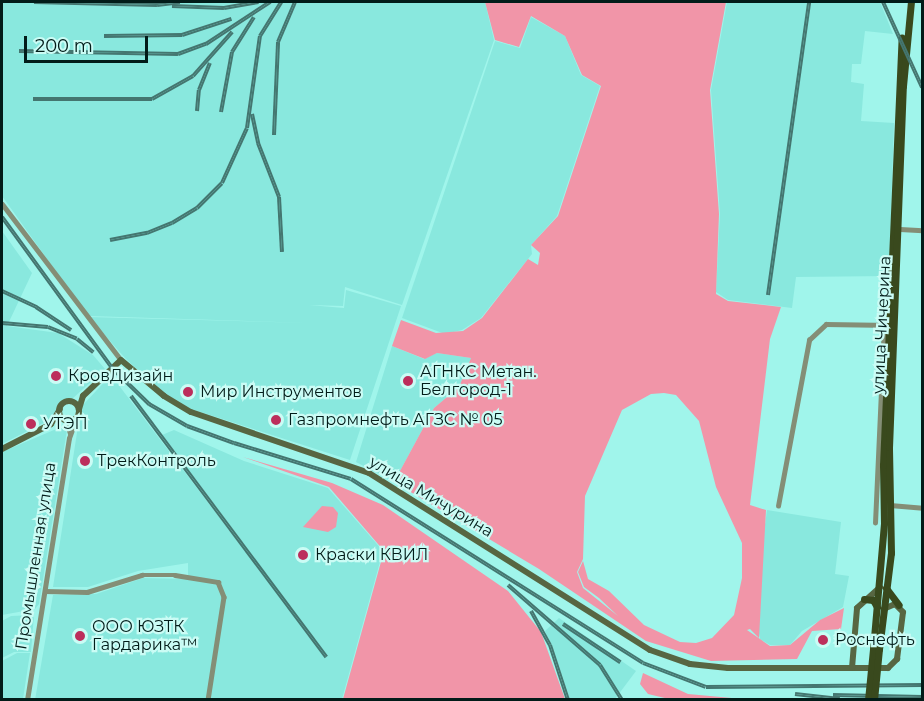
<!DOCTYPE html>
<meta charset="utf-8">
<style>
body{margin:0}
#map{position:relative;width:924px;height:701px;overflow:hidden;background:#a0f5eb;font-family:Montserrat,sans-serif}
div>[style]{position:absolute}
.built>*{inset:0;background:#89e8de}
.green>*{inset:0;background:#f195a8}
.minor>*{height:4.5px;margin:-2.25px;padding:0 2.25px;transform-origin:2.25px;border-radius:2.25px;background:#848e76}
.tertiary>*{height:5px;margin:-2.5px;padding:0 2.5px;transform-origin:2.5px;border-radius:2.5px;background:#848e76}
.secondary>*{height:6px;margin:-3px;padding:0 3px;transform-origin:3px;border-radius:3px;background:#576642}
.secondary>.ring{margin:-3px;padding:0;box-sizing:content-box;background:none;border:6px solid #576642;border-radius:50%}
.primary>*{height:7px;margin:-3.5px;padding:0 3.5px;transform-origin:3.5px;border-radius:3.5px;background:#39491d}
.rail>*{height:4px;margin-top:-2px;transform-origin:0;background:repeating-linear-gradient(90deg,#cbfcf5 0 4.5px,#447670 0 9px);box-sizing:border-box;border-block:2px solid #447670}
.primary-bridge>*{height:7px;margin:-3.5px;padding:0 3.5px;transform-origin:3.5px;border-radius:3.5px;background:#39491d}
.dots>*{width:16px;height:16px;translate:-50% -50%;box-sizing:border-box;border:3px solid #cbfcf5;border-radius:50%}
span{translate:-50% -50%;white-space:nowrap;text-align:center;line-height:1.15;-webkit-text-stroke:4.5px #cbfcf5;paint-order:stroke}
.street-label{font-size:16px;color:#021c19}
.poi-label{font-size:16px;color:#021c19}
.left{translate:0 -50%;text-align:left}
.frame{position:absolute;inset:0;border:3px solid #021c19;pointer-events:none}
.scale{position:absolute;left:24px;top:36px;width:124px;height:27px;box-sizing:border-box;border:3px solid #021c19;border-top:0;padding-left:8px;font-size:18px;line-height:21px;white-space:nowrap;color:#021c19;-webkit-text-stroke:4px #cbfcf5;paint-order:stroke}
</style>
<div id="map">
<div class="built">
<i style="clip-path:polygon(2px 2px,485px 2px,494px 40px,402px 305px,345px 287px,343px 306px,309px 305px,344px 308px,346px 290px,401px 306px,350px 460px,185px 407px,159px 390px,125px 358px,89px 317px,309px 323px,88px 316px,2px 196px)"></i>
<i style="clip-path:polygon(727px 2px,880px 2px,893px 34px,865px 31px,861px 64px,852px 64px,851px 82px,864px 84px,861px 121px,894px 123px,889px 276px,796px 277px,792px 308px,728px 300px,716px 292px,720px 214px,711px 90px)"></i>
<i style="clip-path:polygon(531px 17px,565px 36px,581px 75px,600px 86px,557px 216px,531px 245px,532px 254px,481px 318px,462px 330px,445px 334px,402px 318px,495px 41px,520px 48px)"></i>
<i style="clip-path:polygon(2px 231px,32px 273px,7px 326px,58px 333px,93px 355px,105px 369px,49px 420px,2px 444px)"></i>
<i style="clip-path:polygon(392px 346px,424px 359px,437px 353px,471px 358px,459px 387px,434px 408px,394px 482px,356px 462px)"></i>
<i style="clip-path:polygon(111px 375px,238px 542px,241px 540px,162px 435px,174px 430px,244px 461px,328px 488px,383px 551px,342px 699px,35px 700px,53px 595px,96px 594px,143px 578px,188px 579px,188px 563px,138px 571px,88px 587px,53px 587px,81px 407px)"></i>
<i style="clip-path:polygon(68px 424px,39px 604px,35px 609px,2px 615px,2px 452px)"></i>
<i style="clip-path:polygon(767px 510px,841px 522px,835px 574px,849px 576px,843px 607px,802px 631px,790px 645px,770px 645px,760px 639px,754px 607px)"></i>
<i style="clip-path:polygon(34px 615px,31px 652px,14px 652px,2px 658px,2px 621px,11px 616px)"></i>
<i style="clip-path:polygon(559px 618px,636px 671px,615px 699px,569px 699px,545px 631px)"></i>
<i style="clip-path:polygon(17px 653px,30px 653px,23px 699px,2px 699px,2px 661px)"></i>
</div>
<div class="green">
<i style="clip-path:polygon(evenodd,485px 2px,726px 2px,710px 90px,719px 214px,716px 294px,728px 301px,781px 307px,770px 339px,750px 505px,766px 510px,759px 638px,750px 629px,747px 630px,770px 646px,790px 645px,820px 620px,844px 608px,841px 629px,812px 631px,797px 659px,711px 661px,646px 641px,539px 569px,394px 482px,434px 408px,459px 387px,471px 358px,437px 353px,425px 359px,392px 346px,401px 320px,436px 333px,463px 331px,482px 318px,528px 259px,538px 265px,540px 253px,531px 245px,558px 216px,601px 86px,582px 75px,565px 36px,531px 16px,519px 47px,495px 40px,485px 2px,664px 393px,676px 395px,699px 421px,716px 487px,742px 543px,742px 578px,734px 615px,712px 638px,696px 643px,680px 642px,644px 625px,609px 591px,588px 579px,583px 561px,578px 572px,584px 587px,599px 598px,618px 616px,583px 588px,577px 572px,583px 559px,585px 496px,622px 410px,651px 394px,664px 393px)"></i>
<i style="clip-path:polygon(243px 457px,332px 483px,383px 505px,508px 591px,541px 632px,565px 699px,343px 699px,384px 551px,329px 487px)"></i>
<i style="clip-path:polygon(322px 506px,333px 507px,338px 513px,336px 527px,328px 532px,303px 527px)"></i>
<i style="clip-path:polygon(643px 673px,688px 694px,743px 699px,669px 699px,648px 694px,640px 684px)"></i>
</div>
<div class="minor">
<i style="left:900px;top:229px;width:22px;rotate:3deg"></i>
<i style="left:890px;top:505px;width:32px;rotate:5deg"></i>
<i style="left:778px;top:506px;width:169px;rotate:-79.4deg"></i>
<i style="left:809px;top:340px;width:23px;rotate:-43deg"></i>
<i style="left:826px;top:324px;width:65px;rotate:0.9deg"></i>
<i style="left:875px;top:523px;width:198px;rotate:-87.4deg"></i>
<i style="left:45px;top:591px;width:42px;rotate:1.4deg"></i>
<i style="left:87px;top:592px;width:58px;rotate:-17.2deg"></i>
<i style="left:142px;top:575px;width:33px"></i>
<i style="left:175px;top:575px;width:44px;rotate:9.2deg"></i>
<i style="left:218px;top:582px;width:16px;rotate:68deg"></i>
<i style="left:224px;top:597px;width:104px;rotate:98.8deg"></i>
</div>
<div class="tertiary">
<i style="left:2px;top:204px;width:196px;rotate:52.7deg"></i>
<i style="left:66px;top:421px;width:13px;rotate:72deg"></i>
<i style="left:27px;top:700px;width:265px;rotate:-80.9deg"></i>
<i style="left:69px;top:438px;width:20px;rotate:-70deg"></i>
</div>
<div class="secondary">
<i class="ring" style="left:59px;top:401px;width:14px;height:14px"></i>
<i style="left:79px;top:409px;width:14px;rotate:-73deg"></i>
<i style="left:83px;top:396px;width:52px;rotate:-43.5deg"></i>
<i style="left:121px;top:360px;width:56px;rotate:39.9deg"></i>
<i style="left:164px;top:396px;width:31px;rotate:31deg"></i>
<i style="left:191px;top:412px;width:188px;rotate:18.9deg"></i>
<i style="left:369px;top:473px;width:332px;rotate:32.2deg"></i>
<i style="left:650px;top:650px;width:42px;rotate:19.3deg"></i>
<i style="left:690px;top:664px;width:38px;rotate:6deg"></i>
<i style="left:728px;top:668px;width:160px"></i>
<i style="left:888px;top:668px;width:13px;rotate:-45deg"></i>
<i style="left:897px;top:659px;width:47px;rotate:-82.7deg"></i>
<i style="left:903px;top:612px;width:11px;rotate:-135deg"></i>
<i style="left:895px;top:604px;width:12px;rotate:156deg"></i>
<i style="left:2px;top:449px;width:55px;rotate:-27deg"></i>
<i style="left:51px;top:424px;width:17px;rotate:-59deg"></i>
<i style="left:852px;top:668px;width:60px;rotate:-85.2deg"></i>
<i style="left:857px;top:608px;width:31px;rotate:-42deg"></i>
</div>
<div class="primary">
<i style="left:886px;top:588px;width:21px;rotate:53deg"></i>
<i style="left:864px;top:599px;width:9px;rotate:6deg"></i>
<i style="left:873px;top:600px;width:8px;rotate:60deg"></i>
<i style="left:873px;top:649px;width:126px;rotate:-85deg"></i>
<i style="left:884px;top:523px;width:58px;rotate:-91deg"></i>
<i style="left:883px;top:465px;width:428px;rotate:-87.5deg"></i>
<i style="left:879px;top:649px;width:97px;rotate:-82.9deg"></i>
<i style="left:891px;top:553px;width:106px;rotate:-91.1deg"></i>
<i style="left:889px;top:447px;width:361px;rotate:-87.8deg"></i>
<i style="left:903px;top:86px;width:84px;rotate:-84.6deg"></i>
</div>
<div class="rail">
<i style="left:34px;top:2px;width:123px;rotate:1.4deg"></i>
<i style="left:157px;top:5px;width:23px;rotate:-7deg"></i>
<i style="left:883px;top:2px;width:94px;rotate:65.4deg"></i>
<i style="left:172px;top:6px;width:52px;rotate:2.2deg"></i>
<i style="left:224px;top:8px;width:35px;rotate:-10deg"></i>
<i style="left:104px;top:36px;width:78px;rotate:-0.7deg"></i>
<i style="left:182px;top:35px;width:52px;rotate:-18.1deg"></i>
<i style="left:19px;top:51px;width:159px;rotate:1.1deg"></i>
<i style="left:178px;top:54px;width:30px;rotate:-20deg"></i>
<i style="left:206px;top:44px;width:77px;rotate:-33.3deg"></i>
<i style="left:33px;top:99px;width:119px"></i>
<i style="left:152px;top:99px;width:47px;rotate:-29.3deg"></i>
<i style="left:193px;top:76px;width:59px;rotate:-48.4deg"></i>
<i style="left:197px;top:111px;width:21px;rotate:-85deg"></i>
<i style="left:199px;top:90px;width:29px;rotate:-68deg"></i>
<i style="left:221px;top:112px;width:61px;rotate:-79.6deg"></i>
<i style="left:232px;top:52px;width:41px;rotate:-57.8deg"></i>
<i style="left:252px;top:114px;width:30px;rotate:78deg"></i>
<i style="left:258px;top:143px;width:58px;rotate:68.7deg"></i>
<i style="left:279px;top:197px;width:55px;rotate:86.9deg"></i>
<i style="left:274px;top:135px;width:93px;rotate:-87.5deg"></i>
<i style="left:278px;top:42px;width:43px;rotate:-67deg"></i>
<i style="left:2px;top:217px;width:187px;rotate:53.9deg"></i>
<i style="left:112px;top:368px;width:52px;rotate:44.2deg"></i>
<i style="left:149px;top:404px;width:44px;rotate:30.1deg"></i>
<i style="left:187px;top:426px;width:50px;rotate:19.9deg"></i>
<i style="left:234px;top:443px;width:122px;rotate:17.1deg"></i>
<i style="left:351px;top:479px;width:345px;rotate:32.2deg"></i>
<i style="left:643px;top:663px;width:67px;rotate:20.9deg"></i>
<i style="left:706px;top:687px;width:216px;rotate:-0.5deg"></i>
<i style="left:110px;top:240px;width:38px;rotate:-11deg"></i>
<i style="left:147px;top:233px;width:27px;rotate:-22deg"></i>
<i style="left:172px;top:223px;width:29px;rotate:-31deg"></i>
<i style="left:197px;top:208px;width:35px;rotate:-45deg"></i>
<i style="left:222px;top:183px;width:60px;rotate:-65.6deg"></i>
<i style="left:247px;top:128px;width:93px;rotate:-82deg"></i>
<i style="left:260px;top:36px;width:40px;rotate:-58deg"></i>
<i style="left:2px;top:291px;width:38px;rotate:25deg"></i>
<i style="left:36px;top:307px;width:42px;rotate:33.3deg"></i>
<i style="left:768px;top:295px;width:296px;rotate:-82deg"></i>
<i style="left:2px;top:323px;width:46px;rotate:5deg"></i>
<i style="left:48px;top:327px;width:31px;rotate:22deg"></i>
<i style="left:77px;top:339px;width:21px;rotate:39deg"></i>
<i style="left:131px;top:396px;width:326px;rotate:53.2deg"></i>
<i style="left:508px;top:585px;width:122px;rotate:41deg"></i>
<i style="left:600px;top:665px;width:41px;rotate:57.8deg"></i>
<i style="left:531px;top:611px;width:39px;rotate:61deg"></i>
<i style="left:550px;top:645px;width:58px;rotate:71.9deg"></i>
<i style="left:563px;top:624px;width:69px;rotate:33.7deg"></i>
<i style="left:795px;top:694px;width:45px;rotate:6.3deg"></i>
<i style="left:833px;top:695px;width:89px;rotate:1.3deg"></i>
</div>
<div class="primary-bridge">
<i style="left:868px;top:700px;width:51px;rotate:-84.4deg"></i>
<i style="left:874px;top:700px;width:51px;rotate:-84.4deg"></i>
</div>
<div class="dots">
<i style="left:56px;top:376px;background:#bc2e5c"></i>
<i style="left:408px;top:381px;background:#bc2e5c"></i>
<i style="left:188px;top:392px;background:#bc2e5c"></i>
<i style="left:276px;top:420px;background:#bc2e5c"></i>
<i style="left:31px;top:424px;background:#bc2e5c"></i>
<i style="left:85px;top:461px;background:#bc2e5c"></i>
<i style="left:303px;top:555px;background:#bc2e5c"></i>
<i style="left:80px;top:636px;background:#bc2e5c"></i>
<i style="left:823px;top:640px;background:#bc2e5c"></i>
</div>
<div class="street-label">
<span style="left:882px;top:325px;rotate:-87deg">улица Чичерина</span>
<span style="left:431px;top:497px;rotate:31deg">улица Мичурина</span>
<span style="left:36px;top:556px;rotate:-81deg">Промышленная улица</span>
</div>
<div class="poi-label">
<span class="left" style="left:420px;top:381px">АГНКС Метан.<br>Белгород-1</span>
<span class="left" style="left:68px;top:376px">КровДизайн</span>
<span class="left" style="left:200px;top:392px">Мир Инструментов</span>
<span class="left" style="left:288px;top:420px">Газпромнефть АГЗС № 05</span>
<span class="left" style="left:43px;top:424px">УТЭП</span>
<span class="left" style="left:97px;top:461px">ТрекКонтроль</span>
<span class="left" style="left:315px;top:555px">Краски КВИЛ</span>
<span class="left" style="left:92px;top:636px">ООО ЮЗТК<br>Гардарика™</span>
<span class="left" style="left:835px;top:640px">Роснефть</span>
</div>
<div class="frame"></div>
<div class="scale">200 m</div>
</div>
